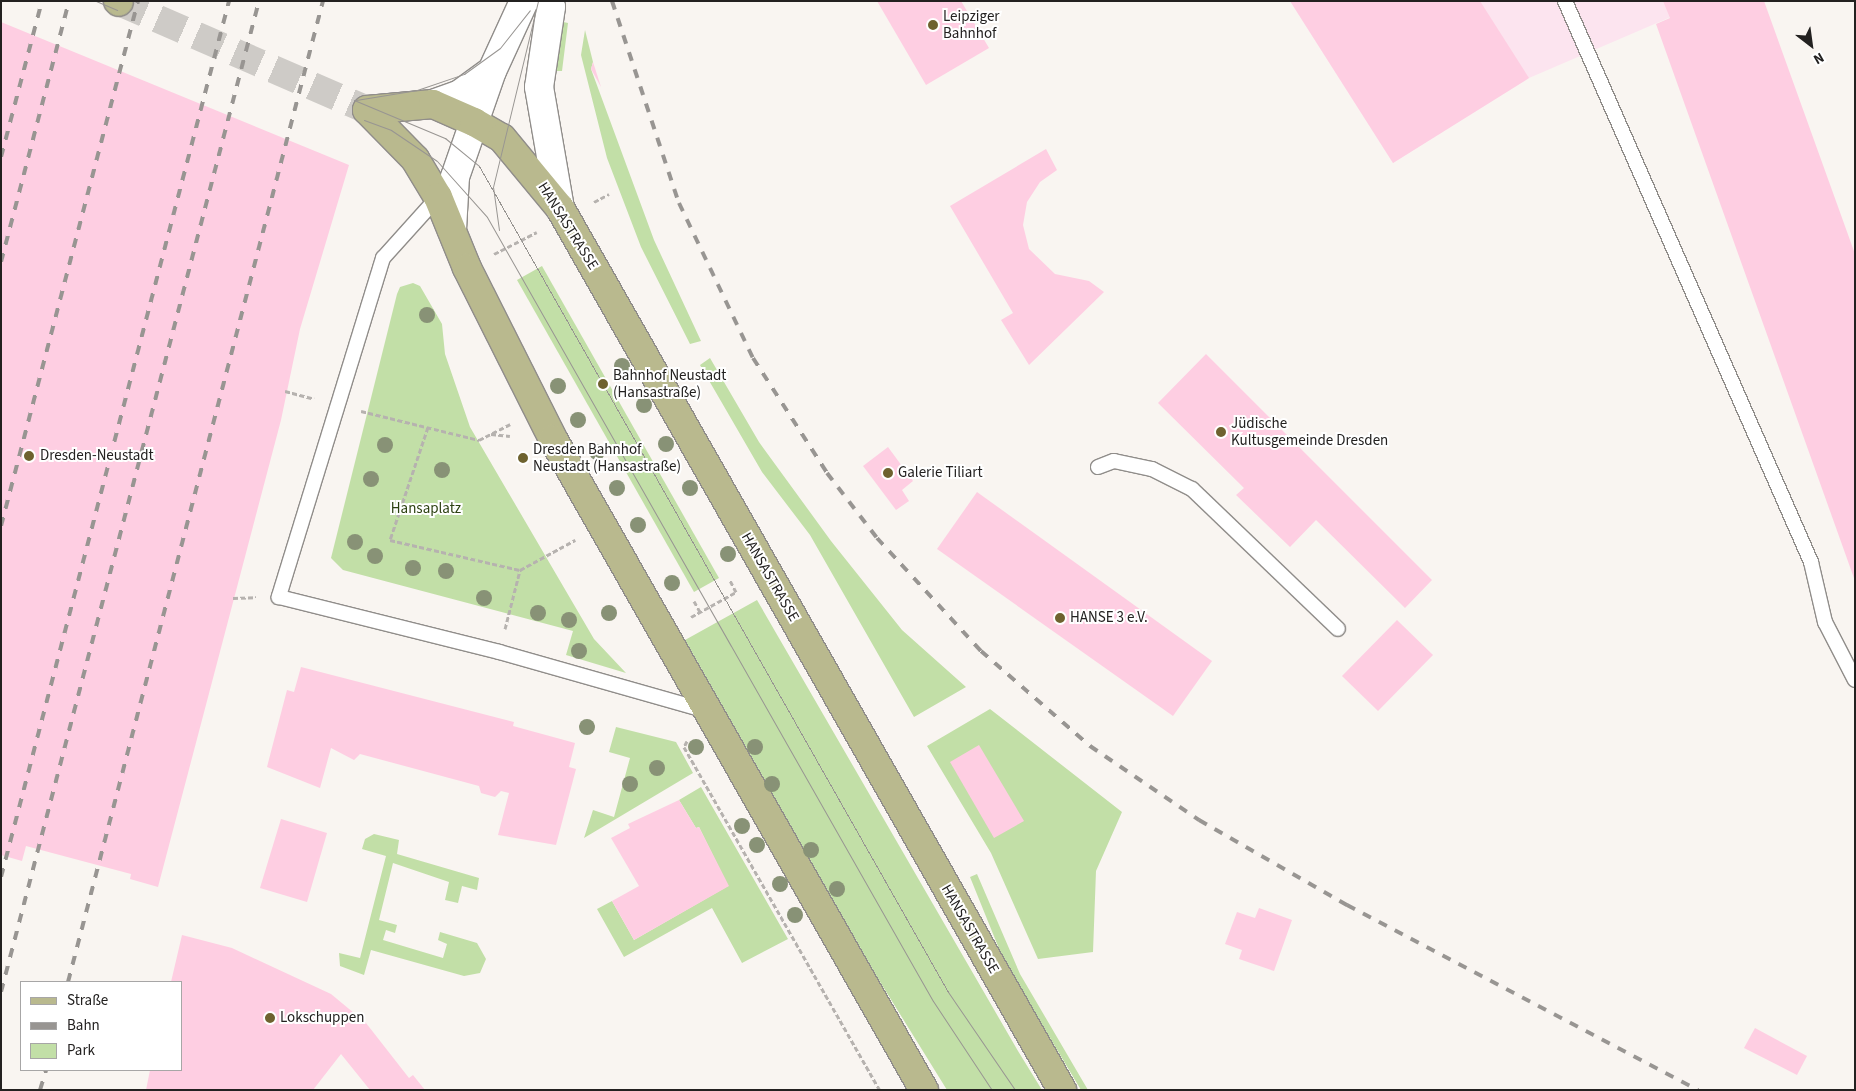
<!DOCTYPE html>
<meta charset="utf-8">
<style>
body{margin:0}
#map{position:relative;width:1856px;height:1091px;overflow:hidden;background:#f9f5f1;font-family:"Source Sans 3",sans-serif}
div>[style]{position:absolute}
.industrial>*{inset:0;background:#fce4ef}
.green>*{inset:0;background:#c2dfa7}
.building>*{inset:0;background:#fecee2}
.primary-tunnel>*{height:28px;margin-top:-14px;transform-origin:0;background:repeating-linear-gradient(90deg,#cecbc7 0 28px,transparent 0 42px)}
.path>*{height:3px;margin-top:-1.5px;transform-origin:0;background:repeating-linear-gradient(90deg,#b6b2af 0 5px,transparent 0 7.5px)}
.roads{filter:drop-shadow(1px 0 #908d8a) drop-shadow(-1px 0 #908d8a) drop-shadow(0 1px #908d8a) drop-shadow(0 -1px #908d8a)}
.service>*{height:14px;margin:-7px;padding:0 7px;transform-origin:7px;border-radius:7px;background:#fff}
.tertiary>*{height:28px;margin:-14px;padding:0 14px;transform-origin:14px;border-radius:14px;background:#fff}
.primary>*{height:28px;margin:-14px;padding:0 14px;transform-origin:14px;border-radius:14px;background:#b9b98e}
.tram>*{height:1px;margin:-0.5px;padding:0 0.5px;transform-origin:0.5px;border-radius:0.5px;background:#989592}
.rail>*{height:4px;margin-top:-2px;transform-origin:0;background:repeating-linear-gradient(90deg,#989592 0 9px,transparent 0 18px)}
.trees>*{width:16px;height:16px;margin:-8px;border-radius:50%;background:#889276}
.dots>*{width:14px;height:14px;translate:-50% -50%;box-sizing:border-box;border:2px solid #fff;border-radius:50%}
span{translate:-50% -50%;white-space:nowrap;text-align:center;line-height:1.15;-webkit-text-stroke:4px #fff;paint-order:stroke}
.poi-label{font-size:15px;color:#232120}
.left{translate:0 -50%;text-align:left}
.street-label{font-size:15px;color:#232120}
.park-label{font-size:15px;color:#2c4111}
.frame{position:absolute;inset:0;border:2px solid #232120;pointer-events:none}
.legend{position:absolute;left:20px;top:981px;width:162px;height:90px;box-sizing:border-box;background:#fff;border:1px solid #a7a6a6;margin:0;padding:6px 9px;list-style:none;font-size:15px;color:#232120}
.legend li{display:flex;align-items:center;gap:10px;height:25px}
.legend b{width:25px;border:1px solid #a7a6a6}
.north{position:absolute;left:1786px;top:20px;width:50px;height:50px;-webkit-text-stroke:4px #fff;paint-order:stroke;rotate:150deg;font-size:14px;font-weight:700;line-height:20px;text-align:center;color:#232120}
.north::after{content:'';display:block;margin:auto;width:18px;height:22px;background:#232120;clip-path:polygon(50% 0,100% 100%,50% 72%,0 100%)}
</style>
<div id="map">
<div class="industrial">
<i style="clip-path:polygon(1290px 1px,1708px 1px,1529px 78px,1393px 163px)"></i>
</div>
<div class="green">
<i style="clip-path:polygon(559px 21px,568px 23px,562px 71px,552px 71px)"></i>
<i style="clip-path:polygon(585px 30px,593px 62px,591px 69px,654px 240px,701px 341px,690px 344px,641px 247px,607px 158px,581px 55px)"></i>
<i style="clip-path:polygon(542px 266px,719px 578px,694px 592px,517px 280px)"></i>
<i style="clip-path:polygon(413px 283px,420px 286px,442px 324px,445px 354px,470px 427px,594px 639px,626px 673px,566px 655px,573px 631px,343px 570px,331px 558px,397px 294px,400px 287px)"></i>
<i style="clip-path:polygon(710px 358px,759px 442px,831px 541px,902px 630px,966px 687px,914px 717px,810px 535px,762px 472px,700px 365px)"></i>
<i style="clip-path:polygon(757px 600px,1018px 1051px,1042px 1090px,947px 1090px,877px 977px,685px 640px)"></i>
<i style="clip-path:polygon(990px 709px,1122px 812px,1096px 871px,1093px 952px,1038px 959px,991px 853px,927px 746px)"></i>
<i style="clip-path:polygon(616px 727px,676px 742px,693px 773px,584px 838px,593px 810px,614px 817px,630px 758px,609px 752px)"></i>
<i style="clip-path:polygon(701px 787px,788px 939px,742px 963px,712px 908px,624px 957px,597px 909px,612px 901px,634px 940px,728px 886px,699px 827px,696px 828px,679px 800px)"></i>
<i style="clip-path:polygon(374px 834px,399px 840px,397px 854px,479px 878px,477px 890px,462px 886px,458px 903px,445px 900px,449px 882px,393px 863px,379px 920px,397px 925px,395px 933px,386px 930px,383px 940px,443px 958px,447px 944px,438px 940px,440px 932px,477px 943px,486px 959px,480px 973px,464px 976px,371px 950px,364px 975px,340px 966px,339px 953px,360px 958px,386px 856px,362px 849px,365px 839px)"></i>
<i style="clip-path:polygon(977px 874px,1020px 974px,1088px 1090px,1081px 1090px,1004px 961px,970px 877px)"></i>
</div>
<div class="building">
<i style="clip-path:polygon(877px 1px,961px 1px,989px 48px,926px 85px)"></i>
<i style="clip-path:polygon(1290px 1px,1480px 1px,1529px 78px,1393px 163px)"></i>
<i style="clip-path:polygon(1663px 1px,1764px 1px,1855px 254px,1855px 581px,1656px 24px,1670px 18px)"></i>
<i style="clip-path:polygon(1px 22px,349px 165px,300px 329px,281px 420px,158px 887px,130px 879px,131px 874px,26px 846px,22px 861px,1px 855px)"></i>
<i style="clip-path:polygon(593px 62px,601px 87px,591px 69px)"></i>
<i style="clip-path:polygon(1046px 149px,1057px 170px,1040px 182px,1027px 202px,1023px 225px,1029px 249px,1055px 274px,1089px 281px,1104px 292px,1029px 365px,1001px 320px,1013px 313px,950px 206px)"></i>
<i style="clip-path:polygon(1206px 354px,1432px 580px,1405px 608px,1316px 520px,1290px 547px,1236px 495px,1244px 488px,1158px 403px)"></i>
<i style="clip-path:polygon(888px 447px,913px 481px,902px 490px,909px 501px,896px 510px,863px 466px)"></i>
<i style="clip-path:polygon(977px 492px,1212px 661px,1173px 716px,937px 549px)"></i>
<i style="clip-path:polygon(1397px 620px,1433px 655px,1378px 711px,1342px 676px)"></i>
<i style="clip-path:polygon(301px 667px,514px 722px,513px 726px,575px 743px,569px 767px,576px 769px,556px 845px,498px 835px,509px 793px,501px 791px,495px 797px,481px 793px,479px 786px,360px 754px,354px 760px,331px 748px,320px 788px,267px 767px,287px 690px,294px 692px)"></i>
<i style="clip-path:polygon(979px 745px,1024px 821px,994px 838px,950px 762px)"></i>
<i style="clip-path:polygon(679px 800px,696px 828px,699px 827px,729px 886px,634px 940px,612px 901px,639px 886px,611px 838px,630px 828px,628px 824px)"></i>
<i style="clip-path:polygon(281px 819px,327px 833px,307px 902px,260px 888px)"></i>
<i style="clip-path:polygon(1259px 908px,1292px 920px,1274px 971px,1239px 959px,1242px 950px,1225px 944px,1237px 912px,1255px 918px)"></i>
<i style="clip-path:polygon(182px 935px,232px 948px,331px 994px,366px 1023px,409px 1078px,413px 1075px,425px 1090px,370px 1090px,341px 1054px,313px 1090px,146px 1090px,150px 1070px,181px 1070px,181px 982px,171px 982px)"></i>
<i style="clip-path:polygon(1755px 1028px,1807px 1056px,1797px 1075px,1744px 1048px)"></i>
</div>
<div class="primary-tunnel">
<i style="left:119px;top:2px;width:270px;rotate:23.5deg"></i>
</div>
<div class="path">
<i style="left:594px;top:202px;width:17px;rotate:-28deg"></i>
<i style="left:494px;top:254px;width:48px;rotate:-27.1deg"></i>
<i style="left:285px;top:391px;width:30px;rotate:15deg"></i>
<i style="left:361px;top:411px;width:122px;rotate:13.8deg"></i>
<i style="left:479px;top:440px;width:35px;rotate:-27deg"></i>
<i style="left:428px;top:427px;width:119px;rotate:108.6deg"></i>
<i style="left:390px;top:540px;width:133px;rotate:13deg"></i>
<i style="left:491px;top:434px;width:19px;rotate:6deg"></i>
<i style="left:233px;top:598px;width:23px;rotate:-2deg"></i>
<i style="left:694px;top:601px;width:13px;rotate:61deg"></i>
<i style="left:691px;top:617px;width:51px;rotate:-29.1deg"></i>
<i style="left:736px;top:592px;width:13px;rotate:-117deg"></i>
<i style="left:505px;top:629px;width:61px;rotate:-75.7deg"></i>
<i style="left:520px;top:570px;width:63px;rotate:-28.6deg"></i>
<i style="left:687px;top:741px;width:7px;rotate:117deg"></i>
<i style="left:684px;top:747px;width:395px;rotate:60.3deg"></i>
</div>
<div class="roads">
<div class="service">
<i style="left:1565px;top:1px;width:613px;rotate:66.32deg"></i>
<i style="left:1811px;top:562px;width:62px;rotate:76.9deg"></i>
<i style="left:1825px;top:622px;width:65px;rotate:62.7deg"></i>
<i style="left:438px;top:197px;width:82px;rotate:132deg"></i>
<i style="left:383px;top:258px;width:355px;rotate:107.1deg"></i>
<i style="left:279px;top:597px;width:227px;rotate:14deg"></i>
<i style="left:499px;top:652px;width:213px;rotate:15.8deg"></i>
<i style="left:1098px;top:467px;width:17px;rotate:-21deg"></i>
<i style="left:1114px;top:461px;width:39px;rotate:12deg"></i>
<i style="left:1152px;top:469px;width:45px;rotate:26.6deg"></i>
<i style="left:1192px;top:489px;width:202px;rotate:43.8deg"></i>
</div>
<div class="tertiary">
<i style="left:547px;top:1px;width:7px;rotate:56deg"></i>
<i style="left:551px;top:7px;width:81px;rotate:98.5deg"></i>
<i style="left:539px;top:87px;width:123px;rotate:80.2deg"></i>
<i style="left:433px;top:104px;width:29px;rotate:-20deg"></i>
<i style="left:460px;top:94px;width:39px;rotate:-36deg"></i>
<i style="left:492px;top:71px;width:77px;rotate:-65.4deg"></i>
<i style="left:452px;top:230px;width:53px;rotate:-86.8deg"></i>
<i style="left:455px;top:177px;width:112px;rotate:-70.8deg"></i>
</div>
<div class="primary">
<i style="left:118px;top:1px;width:1px;rotate:45deg"></i>
<i style="left:367px;top:110px;width:66px;rotate:-5.2deg"></i>
<i style="left:433px;top:104px;width:45px;rotate:23.7deg"></i>
<i style="left:474px;top:122px;width:32px;rotate:30deg"></i>
<i style="left:502px;top:138px;width:91px;rotate:50.4deg"></i>
<i style="left:560px;top:208px;width:1015px;rotate:60.35deg"></i>
<i style="left:367px;top:110px;width:69px;rotate:45.6deg"></i>
<i style="left:415px;top:159px;width:44px;rotate:58.8deg"></i>
<i style="left:438px;top:197px;width:77px;rotate:67.8deg"></i>
<i style="left:467px;top:268px;width:191px;rotate:63.3deg"></i>
<i style="left:553px;top:439px;width:749px;rotate:60.32deg"></i>
</div>
</div>
<div class="tram">
<i style="left:96px;top:1px;width:23px;rotate:23deg"></i>
<i style="left:354px;top:100px;width:99px;rotate:22.7deg"></i>
<i style="left:445px;top:138px;width:44px;rotate:39.5deg"></i>
<i style="left:479px;top:166px;width:950px;rotate:60.41deg"></i>
<i style="left:948px;top:992px;width:119px;rotate:55.6deg"></i>
<i style="left:356px;top:100px;width:62px;rotate:-9.3deg"></i>
<i style="left:417px;top:90px;width:50px;rotate:-18.8deg"></i>
<i style="left:464px;top:74px;width:44px;rotate:-35.8deg"></i>
<i style="left:500px;top:48px;width:48px;rotate:-51.7deg"></i>
<i style="left:364px;top:120px;width:29px;rotate:20deg"></i>
<i style="left:391px;top:130px;width:55px;rotate:34deg"></i>
<i style="left:437px;top:161px;width:75px;rotate:48.2deg"></i>
<i style="left:487px;top:217px;width:902px;rotate:60.37deg"></i>
<i style="left:933px;top:1001px;width:107px;rotate:56.5deg"></i>
<i style="left:499px;top:230px;width:43px;rotate:-97.9deg"></i>
<i style="left:493px;top:187px;width:191px;rotate:-76.4deg"></i>
</div>
<div class="rail">
<i style="left:612px;top:1px;width:213px;rotate:71.7deg"></i>
<i style="left:679px;top:203px;width:172px;rotate:64.5deg"></i>
<i style="left:753px;top:358px;width:137px;rotate:57.2deg"></i>
<i style="left:827px;top:473px;width:82px;rotate:52.4deg"></i>
<i style="left:877px;top:538px;width:154px;rotate:47.4deg"></i>
<i style="left:981px;top:651px;width:145px;rotate:41.1deg"></i>
<i style="left:1090px;top:746px;width:132px;rotate:34.2deg"></i>
<i style="left:1199px;top:820px;width:171px;rotate:29.9deg"></i>
<i style="left:1347px;top:905px;width:397px;rotate:27.8deg"></i>
<i style="left:1px;top:157px;width:161px;rotate:-75.3deg"></i>
<i style="left:1px;top:262px;width:270px;rotate:-75.4deg"></i>
<i style="left:1px;top:526px;width:543px;rotate:-75.37deg"></i>
<i style="left:1px;top:877px;width:905px;rotate:-75.41deg"></i>
<i style="left:68px;top:982px;width:1014px;rotate:-75.43deg"></i>
<i style="left:1px;top:992px;width:1024px;rotate:-75.41deg"></i>
<i style="left:40px;top:1090px;width:21px;rotate:-73deg"></i>
</div>
<div class="trees">
<i style="left:427px;top:315px"></i>
<i style="left:622px;top:366px"></i>
<i style="left:558px;top:386px"></i>
<i style="left:644px;top:405px"></i>
<i style="left:578px;top:420px"></i>
<i style="left:666px;top:444px"></i>
<i style="left:385px;top:445px"></i>
<i style="left:597px;top:452px"></i>
<i style="left:442px;top:470px"></i>
<i style="left:371px;top:479px"></i>
<i style="left:617px;top:488px"></i>
<i style="left:690px;top:488px"></i>
<i style="left:638px;top:525px"></i>
<i style="left:355px;top:542px"></i>
<i style="left:728px;top:554px"></i>
<i style="left:375px;top:556px"></i>
<i style="left:413px;top:568px"></i>
<i style="left:446px;top:571px"></i>
<i style="left:672px;top:583px"></i>
<i style="left:484px;top:598px"></i>
<i style="left:538px;top:613px"></i>
<i style="left:609px;top:613px"></i>
<i style="left:569px;top:620px"></i>
<i style="left:579px;top:651px"></i>
<i style="left:587px;top:727px"></i>
<i style="left:696px;top:747px"></i>
<i style="left:755px;top:747px"></i>
<i style="left:657px;top:768px"></i>
<i style="left:630px;top:784px"></i>
<i style="left:772px;top:784px"></i>
<i style="left:742px;top:826px"></i>
<i style="left:757px;top:845px"></i>
<i style="left:811px;top:850px"></i>
<i style="left:780px;top:884px"></i>
<i style="left:837px;top:889px"></i>
<i style="left:795px;top:915px"></i>
</div>
<div class="dots">
<i style="left:933px;top:25px;background:#6e622f"></i>
<i style="left:603px;top:384px;background:#6e622f"></i>
<i style="left:1221px;top:432px;background:#6e622f"></i>
<i style="left:29px;top:456px;background:#6e622f"></i>
<i style="left:523px;top:458px;background:#6e622f"></i>
<i style="left:888px;top:473px;background:#6e622f"></i>
<i style="left:1060px;top:618px;background:#6e622f"></i>
<i style="left:270px;top:1018px;background:#6e622f"></i>
</div>
<div class="poi-label">
<span class="left" style="left:943px;top:25px">Leipziger<br>Bahnhof</span>
<span class="left" style="left:613px;top:384px">Bahnhof Neustadt<br>(Hansastraße)</span>
<span class="left" style="left:1231px;top:432px">Jüdische<br>Kultusgemeinde Dresden</span>
<span class="left" style="left:533px;top:458px">Dresden Bahnhof<br>Neustadt (Hansastraße)</span>
<span class="left" style="left:40px;top:456px">Dresden-Neustadt</span>
<span class="left" style="left:898px;top:473px">Galerie Tiliart</span>
<span class="left" style="left:1070px;top:618px">HANSE 3 e.V.</span>
<span class="left" style="left:280px;top:1018px">Lokschuppen</span>
</div>
<div class="street-label">
<span style="left:568px;top:226px;rotate:58deg">HANSASTRASSE</span>
<span style="left:770px;top:577px;rotate:60deg">HANSASTRASSE</span>
<span style="left:970px;top:929px;rotate:60deg">HANSASTRASSE</span>
</div>
<div class="park-label">
<span style="left:426px;top:509px">Hansaplatz</span>
</div>
<div class="frame"></div>
<ul class="legend">
<li><b style="height:6px;background:#b9b98e"></b>Straße</li>
<li><b style="height:6px;background:#989592"></b>Bahn</li>
<li><b style="height:14px;background:#c2dfa7"></b>Park</li>
</ul>
<div class="north">N</div>
</div>
